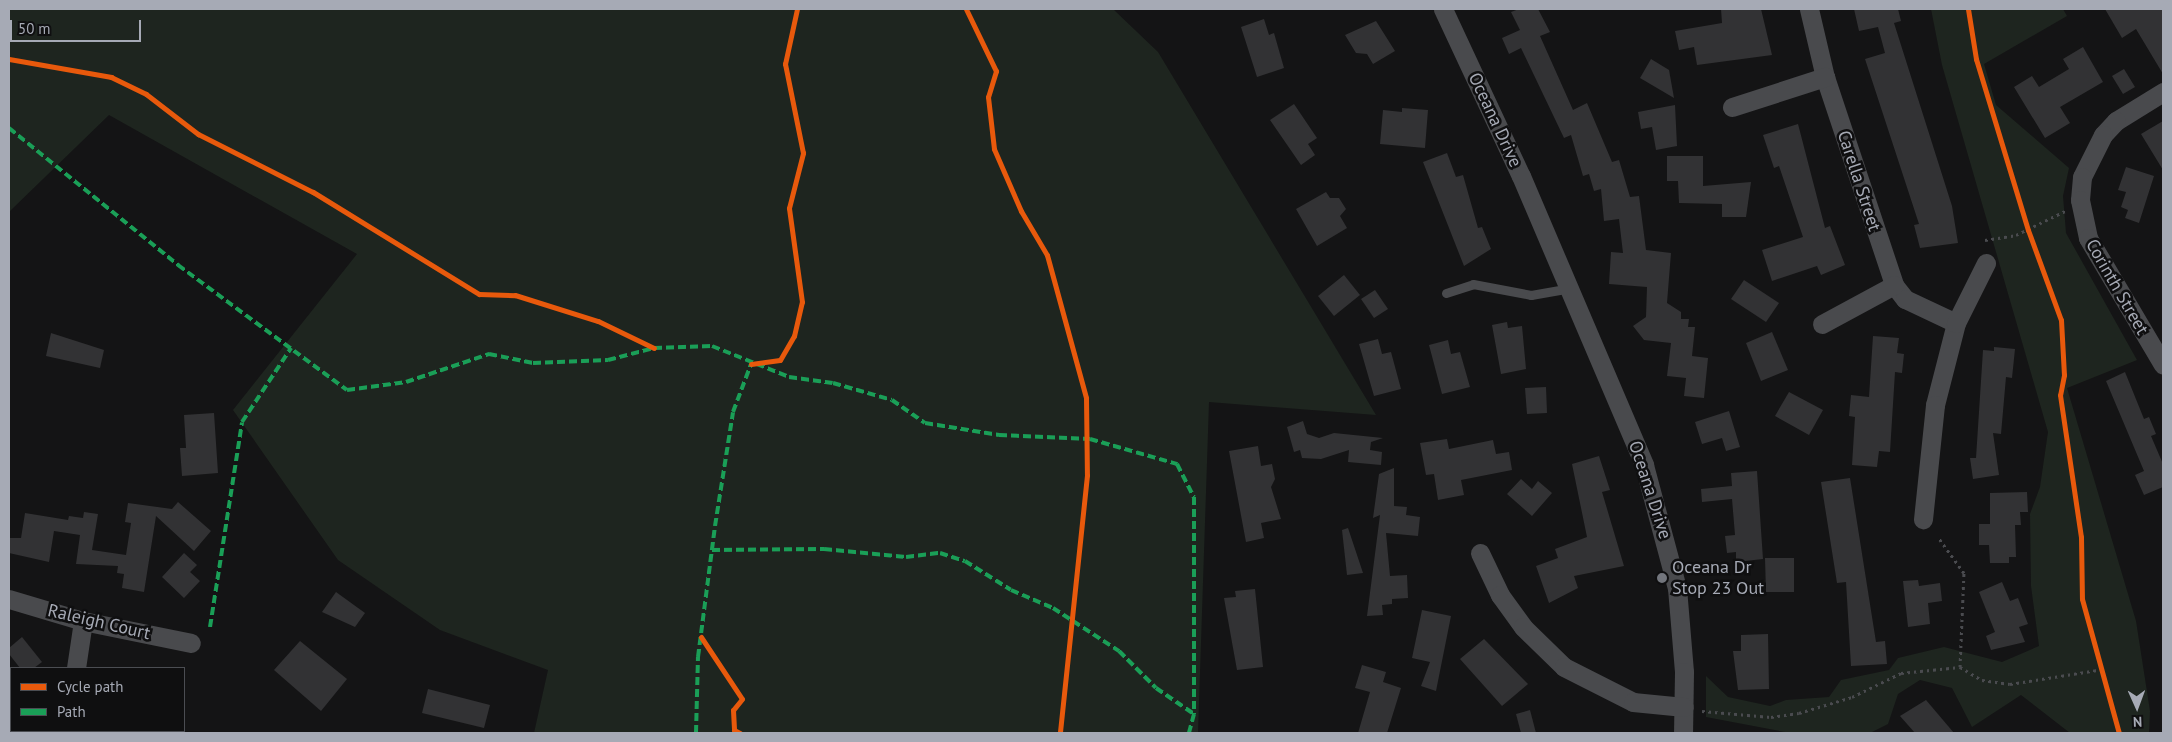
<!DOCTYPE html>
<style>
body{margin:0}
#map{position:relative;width:2172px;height:742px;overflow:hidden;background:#141415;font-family:"PT Sans",sans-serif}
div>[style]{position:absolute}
.green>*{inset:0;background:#1e251f}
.building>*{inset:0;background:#323234}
.path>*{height:3px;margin-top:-1.5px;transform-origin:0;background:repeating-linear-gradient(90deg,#4a4b4f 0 2.5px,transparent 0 6.5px)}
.service>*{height:9px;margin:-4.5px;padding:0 4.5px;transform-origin:4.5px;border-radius:4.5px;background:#494a4d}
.minor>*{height:19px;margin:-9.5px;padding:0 9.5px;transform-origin:9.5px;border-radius:9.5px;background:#494a4d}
.quiet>*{height:4px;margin-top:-2px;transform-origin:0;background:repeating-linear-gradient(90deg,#1a9f57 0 8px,transparent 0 12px)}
.cycleway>*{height:5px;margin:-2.5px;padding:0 2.5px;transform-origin:2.5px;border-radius:2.5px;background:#e8590c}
.dots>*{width:14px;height:14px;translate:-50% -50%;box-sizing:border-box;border:2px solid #0f0f10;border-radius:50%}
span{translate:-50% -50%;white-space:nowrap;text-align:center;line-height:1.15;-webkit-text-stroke:5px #0f0f10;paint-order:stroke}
.street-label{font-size:18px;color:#a6aab5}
.poi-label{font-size:18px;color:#a6aab5}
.left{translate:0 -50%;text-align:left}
.frame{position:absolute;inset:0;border:10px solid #a6aab5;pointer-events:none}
.legend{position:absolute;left:10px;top:667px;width:175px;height:65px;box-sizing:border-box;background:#0f0f10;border:1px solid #4b4d52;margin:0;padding:6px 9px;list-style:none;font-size:15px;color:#a6aab5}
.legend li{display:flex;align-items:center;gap:10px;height:25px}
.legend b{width:25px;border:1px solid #4b4d52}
.north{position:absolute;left:2112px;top:682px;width:50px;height:50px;-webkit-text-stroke:4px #0f0f10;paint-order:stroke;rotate:178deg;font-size:14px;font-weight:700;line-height:20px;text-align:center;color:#a6aab5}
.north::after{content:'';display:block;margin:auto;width:18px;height:22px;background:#a6aab5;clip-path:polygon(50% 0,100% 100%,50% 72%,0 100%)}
.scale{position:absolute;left:10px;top:20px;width:131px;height:22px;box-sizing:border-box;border:2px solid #a6aab5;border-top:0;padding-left:6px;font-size:15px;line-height:18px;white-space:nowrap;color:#a6aab5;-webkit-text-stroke:4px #0f0f10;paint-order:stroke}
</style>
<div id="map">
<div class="green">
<i style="clip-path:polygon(9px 9px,1113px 9px,1158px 52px,1376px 415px,1209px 402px,1198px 733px,534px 733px,548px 670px,440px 630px,338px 560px,233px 410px,357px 254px,109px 115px,9px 212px)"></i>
<i style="clip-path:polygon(1931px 9px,2063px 9px,2067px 16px,1984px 64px,1996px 105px,2069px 168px,2063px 196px,2066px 233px,2137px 360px,2067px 388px,2136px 621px,2150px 711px,2149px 733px,2070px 733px,2021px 695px,1972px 727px,1952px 688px,1920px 680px,1898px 694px,1888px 724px,1870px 733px,1790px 733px,1706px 717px,1706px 676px,1728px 697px,1770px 706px,1786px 700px,1829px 697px,1841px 680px,1889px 670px,1898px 658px,1944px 647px,2002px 662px,2039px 646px,2031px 586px,2030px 514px,2040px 487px,2048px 432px,1942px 65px)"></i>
</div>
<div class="building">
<i style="clip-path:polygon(1519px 9px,1538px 9px,1550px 32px,1540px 36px,1573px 110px,1587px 103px,1612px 162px,1619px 160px,1630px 197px,1639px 196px,1646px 250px,1671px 253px,1667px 303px,1681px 312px,1681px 319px,1689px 319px,1688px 327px,1695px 327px,1692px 356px,1708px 358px,1704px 398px,1684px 396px,1686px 378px,1667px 376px,1671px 343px,1644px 340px,1633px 326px,1646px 317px,1647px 287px,1609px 284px,1611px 252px,1623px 253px,1619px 219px,1604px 221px,1601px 189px,1594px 191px,1589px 174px,1583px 176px,1571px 135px,1564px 138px,1521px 48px,1509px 54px,1502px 38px,1520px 30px,1511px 12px)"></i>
<i style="clip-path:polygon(1721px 9px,1761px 9px,1772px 55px,1697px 65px,1694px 47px,1679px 50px,1675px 31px,1722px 23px)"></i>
<i style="clip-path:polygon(1854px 9px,1898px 9px,1901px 21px,1894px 23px,1952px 206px,1958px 243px,1920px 248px,1914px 225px,1919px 224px,1865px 59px,1885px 53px,1878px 27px,1859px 31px)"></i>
<i style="clip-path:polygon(2105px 9px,2163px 9px,2163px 74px,2136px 29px,2122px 38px)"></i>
<i style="clip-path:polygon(1264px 19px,1269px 35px,1274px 33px,1284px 68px,1257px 77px,1241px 27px)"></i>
<i style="clip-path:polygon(1376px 21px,1395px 51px,1373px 64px,1367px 54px,1356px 53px,1345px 35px)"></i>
<i style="clip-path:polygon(2083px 47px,2103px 82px,2060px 107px,2070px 123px,2045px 138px,2014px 87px,2032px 76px,2039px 87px,2069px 69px,2063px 59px)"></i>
<i style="clip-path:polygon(1651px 59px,1669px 70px,1674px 98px,1640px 78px)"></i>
<i style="clip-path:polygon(2124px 69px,2135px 87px,2123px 94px,2112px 76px)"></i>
<i style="clip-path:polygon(1294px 104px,1317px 138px,1308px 144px,1315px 155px,1301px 165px,1270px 120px)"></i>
<i style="clip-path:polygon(1675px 105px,1677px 146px,1656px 150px,1652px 127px,1641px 129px,1638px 112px)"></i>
<i style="clip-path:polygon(1402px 108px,1428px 110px,1425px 148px,1380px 144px,1383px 110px,1402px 112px)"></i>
<i style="clip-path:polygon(2163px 121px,2163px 170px,2141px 134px)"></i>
<i style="clip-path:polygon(1798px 124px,1825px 228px,1830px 226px,1845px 265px,1821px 275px,1817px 266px,1772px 281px,1762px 250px,1803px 237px,1779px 166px,1774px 168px,1763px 135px)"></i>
<i style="clip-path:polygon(1447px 153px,1456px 177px,1463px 175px,1478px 228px,1482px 227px,1491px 249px,1464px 266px,1423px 162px)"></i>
<i style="clip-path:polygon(1667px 156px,1703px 156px,1703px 186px,1751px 182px,1746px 217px,1722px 217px,1722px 204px,1679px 203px,1678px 181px,1667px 181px)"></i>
<i style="clip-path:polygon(2126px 167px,2154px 176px,2139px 223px,2125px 218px,2128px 210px,2121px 207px,2126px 192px,2118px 190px)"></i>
<i style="clip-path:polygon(1326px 192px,1330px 198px,1339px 198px,1346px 209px,1340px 216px,1347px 228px,1317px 246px,1296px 209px)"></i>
<i style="clip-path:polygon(1344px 275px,1360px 295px,1334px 316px,1318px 296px)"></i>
<i style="clip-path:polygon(1744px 280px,1779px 303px,1766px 322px,1731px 299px)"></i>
<i style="clip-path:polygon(1375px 290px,1388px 309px,1374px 318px,1361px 299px)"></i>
<i style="clip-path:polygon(1507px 322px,1508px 328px,1522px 326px,1526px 369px,1501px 374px,1492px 325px)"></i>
<i style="clip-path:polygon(1772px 332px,1788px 370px,1761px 381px,1746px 343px)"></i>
<i style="clip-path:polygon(51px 333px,104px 350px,100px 368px,46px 356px)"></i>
<i style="clip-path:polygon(1873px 336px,1899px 338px,1897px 353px,1904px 354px,1902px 373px,1895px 372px,1890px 452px,1879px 451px,1877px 467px,1852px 465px,1855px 417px,1849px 416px,1851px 395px,1869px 397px)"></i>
<i style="clip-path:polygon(1378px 339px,1382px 354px,1391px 352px,1401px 389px,1374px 396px,1359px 344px)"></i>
<i style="clip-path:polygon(1448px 340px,1451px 354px,1460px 352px,1470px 387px,1442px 394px,1429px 345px)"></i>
<i style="clip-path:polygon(1994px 347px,2015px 349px,2012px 378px,2006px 377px,2001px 434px,1993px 433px,1999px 475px,1973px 479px,1970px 458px,1976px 458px,1983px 350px,1994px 351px)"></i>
<i style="clip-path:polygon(2125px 372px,2144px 419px,2149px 417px,2156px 434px,2151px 436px,2163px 464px,2163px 487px,2144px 495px,2135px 475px,2144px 471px,2106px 381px)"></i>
<i style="clip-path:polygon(1546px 387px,1547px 413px,1527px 414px,1525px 388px)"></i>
<i style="clip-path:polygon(1789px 392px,1823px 410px,1809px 435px,1775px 416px)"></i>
<i style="clip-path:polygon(1729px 411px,1740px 447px,1726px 451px,1722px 438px,1702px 444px,1695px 422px)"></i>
<i style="clip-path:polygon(214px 413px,218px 473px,182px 476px,180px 448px,186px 448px,184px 415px)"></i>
<i style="clip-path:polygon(1303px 421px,1307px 434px,1319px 438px,1334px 433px,1383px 438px,1371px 442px,1370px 450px,1382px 452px,1381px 465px,1348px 462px,1349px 450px,1321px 459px,1302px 458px,1300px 450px,1294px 452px,1287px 427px)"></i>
<i style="clip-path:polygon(1447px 439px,1449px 449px,1493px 440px,1496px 454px,1509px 452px,1512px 470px,1461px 480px,1464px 495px,1438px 500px,1434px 474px,1426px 475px,1420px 443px)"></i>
<i style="clip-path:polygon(1258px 446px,1261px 466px,1272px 464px,1275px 479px,1271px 487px,1281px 519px,1261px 523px,1264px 538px,1246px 542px,1229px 451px)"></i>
<i style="clip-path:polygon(1599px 456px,1610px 490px,1602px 492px,1624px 566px,1574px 576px,1578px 588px,1549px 603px,1536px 566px,1558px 558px,1555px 549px,1587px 537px,1572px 464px)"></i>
<i style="clip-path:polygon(1394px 468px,1394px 506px,1407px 507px,1406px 515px,1420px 517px,1418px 536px,1386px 533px,1390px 576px,1407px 575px,1408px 598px,1392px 599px,1392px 604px,1382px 605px,1383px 615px,1367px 616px,1380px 515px,1373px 518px,1379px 474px)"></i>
<i style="clip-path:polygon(1757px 471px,1763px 559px,1736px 562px,1736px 552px,1727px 553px,1725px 536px,1735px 535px,1732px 499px,1702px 502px,1701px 489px,1732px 486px,1731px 473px)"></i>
<i style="clip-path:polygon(1850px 478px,1876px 642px,1885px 641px,1887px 664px,1851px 666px,1846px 582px,1837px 583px,1821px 482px)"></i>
<i style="clip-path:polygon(1521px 479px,1532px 489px,1538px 481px,1552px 493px,1532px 516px,1507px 494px)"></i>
<i style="clip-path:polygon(2027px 492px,2028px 512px,2020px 512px,2021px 525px,2015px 525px,2016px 557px,2009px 557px,2009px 563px,1990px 563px,1989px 545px,1979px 545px,1979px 524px,1990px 524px,1990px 493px)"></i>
<i style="clip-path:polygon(178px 502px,211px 531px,194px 551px,156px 516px,144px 592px,122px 588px,124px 574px,117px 573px,118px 566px,76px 564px,80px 535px,54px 531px,49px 562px,9px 553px,9px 538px,21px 538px,25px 513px,68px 520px,69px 516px,83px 518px,84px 512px,98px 514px,92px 550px,126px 555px,131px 523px,125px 522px,128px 503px,172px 509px)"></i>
<i style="clip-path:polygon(1348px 528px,1363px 573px,1347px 575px,1342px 530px)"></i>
<i style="clip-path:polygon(184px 553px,197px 565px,190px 572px,200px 581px,184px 598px,162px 577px)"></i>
<i style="clip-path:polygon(1765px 558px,1794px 558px,1794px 592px,1766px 592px)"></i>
<i style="clip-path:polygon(1918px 580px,1919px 586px,1940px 583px,1942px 601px,1928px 603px,1930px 624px,1908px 627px,1903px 581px)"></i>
<i style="clip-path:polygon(2002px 582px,2010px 601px,2018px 598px,2028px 624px,2019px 627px,2025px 642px,1991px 650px,1986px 636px,1995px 632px,1979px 592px)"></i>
<i style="clip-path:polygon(1255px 589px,1263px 667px,1237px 670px,1224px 598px,1236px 597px,1235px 591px)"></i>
<i style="clip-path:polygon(336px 592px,365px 613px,355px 627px,322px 612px)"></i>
<i style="clip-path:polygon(1422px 610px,1451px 616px,1436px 691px,1421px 686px,1430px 662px,1412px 658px)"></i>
<i style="clip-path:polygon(1768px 634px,1769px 689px,1738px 690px,1733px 651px,1741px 651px,1741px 635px)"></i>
<i style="clip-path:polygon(22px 637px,42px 662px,34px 668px,20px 668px,9px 654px,9px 648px)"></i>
<i style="clip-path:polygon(1484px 639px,1528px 684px,1502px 706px,1460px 659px)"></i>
<i style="clip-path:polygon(300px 641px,347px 679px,321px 711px,274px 670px)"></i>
<i style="clip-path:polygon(1362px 665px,1386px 672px,1383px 682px,1401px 688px,1387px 733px,1358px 733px,1370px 692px,1355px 688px)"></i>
<i style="clip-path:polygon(428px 689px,490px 705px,484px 728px,422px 713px)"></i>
<i style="clip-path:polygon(1926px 700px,1954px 733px,1915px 733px,1900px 716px)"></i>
<i style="clip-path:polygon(1530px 710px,1536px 733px,1521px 733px,1516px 714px)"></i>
</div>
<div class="path">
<i style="left:1985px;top:240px;width:31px;rotate:-9deg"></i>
<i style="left:2016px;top:235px;width:55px;rotate:-26.1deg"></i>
<i style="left:1960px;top:667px;width:26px;rotate:31deg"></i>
<i style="left:1982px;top:680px;width:28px;rotate:8deg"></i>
<i style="left:2010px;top:684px;width:95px;rotate:-9.1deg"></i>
<i style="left:1702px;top:711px;width:69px;rotate:5deg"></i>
<i style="left:1771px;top:717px;width:28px;rotate:-8deg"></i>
<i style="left:1799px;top:713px;width:55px;rotate:-16.8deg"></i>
<i style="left:1852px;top:697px;width:55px;rotate:-26.1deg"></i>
<i style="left:1901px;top:673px;width:59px;rotate:-5.8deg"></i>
<i style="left:1960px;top:667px;width:94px;rotate:-87.6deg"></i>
<i style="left:1964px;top:573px;width:44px;rotate:-125.8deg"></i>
</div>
<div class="service">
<i style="left:1446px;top:293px;width:28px;rotate:-18deg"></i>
<i style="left:1473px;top:284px;width:59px;rotate:10.7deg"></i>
<i style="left:1531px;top:295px;width:39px;rotate:-10deg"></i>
</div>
<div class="minor">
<i style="left:1443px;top:9px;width:184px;rotate:65deg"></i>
<i style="left:1521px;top:176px;width:314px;rotate:66.9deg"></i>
<i style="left:1644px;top:465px;width:127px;rotate:75deg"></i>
<i style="left:1677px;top:588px;width:84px;rotate:85.2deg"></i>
<i style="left:1684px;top:672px;width:61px;rotate:90.9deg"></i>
<i style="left:1809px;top:9px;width:70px;rotate:76.8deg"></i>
<i style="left:1825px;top:77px;width:219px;rotate:71.6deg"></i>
<i style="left:1894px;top:285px;width:18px;rotate:52deg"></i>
<i style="left:1905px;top:299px;width:56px;rotate:25.2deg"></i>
<i style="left:1956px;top:323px;width:85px;rotate:104.4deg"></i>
<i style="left:1935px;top:405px;width:115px;rotate:96deg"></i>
<i style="left:2163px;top:92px;width:55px;rotate:148.3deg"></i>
<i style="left:2116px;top:121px;width:19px;rotate:133deg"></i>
<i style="left:2103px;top:135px;width:47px;rotate:116.6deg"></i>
<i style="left:2082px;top:177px;width:23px;rotate:95deg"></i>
<i style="left:2080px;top:200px;width:39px;rotate:78deg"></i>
<i style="left:2088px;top:238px;width:147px;rotate:59.4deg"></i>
<i style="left:1732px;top:107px;width:98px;rotate:-17.9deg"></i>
<i style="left:1956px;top:323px;width:67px;rotate:-63.4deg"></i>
<i style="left:1822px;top:324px;width:82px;rotate:-28.4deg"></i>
<i style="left:1480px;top:553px;width:47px;rotate:64.5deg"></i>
<i style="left:1500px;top:595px;width:39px;rotate:54deg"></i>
<i style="left:1523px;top:627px;width:57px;rotate:44.3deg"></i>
<i style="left:1564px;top:667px;width:77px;rotate:26.9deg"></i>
<i style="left:1633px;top:702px;width:51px;rotate:5.6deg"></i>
<i style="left:9px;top:599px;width:77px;rotate:16.6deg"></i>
<i style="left:83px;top:621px;width:110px;rotate:11.5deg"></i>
<i style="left:76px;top:668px;width:48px;rotate:-81.5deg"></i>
<i style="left:66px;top:733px;width:2px;rotate:-90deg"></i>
</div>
<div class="quiet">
<i style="left:9px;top:128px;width:218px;rotate:39deg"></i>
<i style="left:178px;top:265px;width:210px;rotate:36.5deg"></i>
<i style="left:347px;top:390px;width:60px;rotate:-7.7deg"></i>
<i style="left:406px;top:382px;width:88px;rotate:-18.6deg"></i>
<i style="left:489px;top:354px;width:45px;rotate:11.6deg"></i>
<i style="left:533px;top:363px;width:75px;rotate:-2.3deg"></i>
<i style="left:608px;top:360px;width:48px;rotate:-14.6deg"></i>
<i style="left:654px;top:348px;width:58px;rotate:-2deg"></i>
<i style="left:712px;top:346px;width:83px;rotate:21.9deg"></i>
<i style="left:789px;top:377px;width:44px;rotate:7.8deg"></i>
<i style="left:833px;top:383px;width:61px;rotate:16.1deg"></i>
<i style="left:892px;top:400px;width:40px;rotate:34.9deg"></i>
<i style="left:925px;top:423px;width:75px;rotate:9.2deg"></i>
<i style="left:999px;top:435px;width:91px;rotate:2.5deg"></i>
<i style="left:1090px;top:439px;width:91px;rotate:16deg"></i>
<i style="left:1177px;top:464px;width:37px;rotate:63deg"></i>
<i style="left:1194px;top:497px;width:217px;rotate:90deg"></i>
<i style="left:712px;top:550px;width:112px;rotate:-0.5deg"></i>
<i style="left:824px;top:549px;width:82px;rotate:5.6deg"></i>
<i style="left:906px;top:557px;width:34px;rotate:-7deg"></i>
<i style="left:940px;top:553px;width:26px;rotate:18deg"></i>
<i style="left:965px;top:561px;width:54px;rotate:32.2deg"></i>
<i style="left:1011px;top:590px;width:46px;rotate:23.2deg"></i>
<i style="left:1053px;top:608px;width:79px;rotate:33.1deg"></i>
<i style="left:1119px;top:651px;width:52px;rotate:45deg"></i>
<i style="left:1156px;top:688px;width:46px;rotate:34.4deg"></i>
<i style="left:1194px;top:714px;width:20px;rotate:105deg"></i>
<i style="left:210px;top:627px;width:207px;rotate:-81.1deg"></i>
<i style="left:242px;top:422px;width:89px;rotate:-56.5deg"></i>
<i style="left:696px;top:733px;width:76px;rotate:-88.5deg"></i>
<i style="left:698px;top:657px;width:132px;rotate:-82.6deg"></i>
<i style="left:715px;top:526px;width:115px;rotate:-81deg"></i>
<i style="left:733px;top:412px;width:51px;rotate:-69.4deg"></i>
</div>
<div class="cycleway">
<i style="left:966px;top:9px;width:69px;rotate:64.2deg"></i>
<i style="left:996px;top:71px;width:27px;rotate:107deg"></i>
<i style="left:988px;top:97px;width:52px;rotate:83.4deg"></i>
<i style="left:994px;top:149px;width:68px;rotate:66.5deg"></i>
<i style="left:1021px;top:211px;width:51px;rotate:59.4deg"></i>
<i style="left:1047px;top:255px;width:148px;rotate:74.7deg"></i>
<i style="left:1086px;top:398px;width:77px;rotate:89.3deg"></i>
<i style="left:1087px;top:475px;width:259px;rotate:96deg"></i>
<i style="left:1968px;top:9px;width:51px;rotate:80.9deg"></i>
<i style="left:1976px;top:59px;width:179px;rotate:73.1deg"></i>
<i style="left:2028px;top:230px;width:96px;rotate:69.9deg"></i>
<i style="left:2061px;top:320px;width:55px;rotate:86.9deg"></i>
<i style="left:2064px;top:375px;width:20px;rotate:101deg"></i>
<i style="left:2060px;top:395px;width:144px;rotate:81.6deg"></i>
<i style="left:2081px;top:537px;width:62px;rotate:89.1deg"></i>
<i style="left:2082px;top:599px;width:139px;rotate:74.6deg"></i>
<i style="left:9px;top:59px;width:104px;rotate:10deg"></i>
<i style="left:111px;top:77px;width:39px;rotate:26deg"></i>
<i style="left:146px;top:94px;width:66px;rotate:37.6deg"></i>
<i style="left:198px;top:134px;width:129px;rotate:26.8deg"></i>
<i style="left:313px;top:192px;width:195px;rotate:31.6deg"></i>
<i style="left:479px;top:294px;width:36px;rotate:2deg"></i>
<i style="left:515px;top:295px;width:87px;rotate:17.4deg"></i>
<i style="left:598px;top:321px;width:62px;rotate:25.7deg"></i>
<i style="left:751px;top:364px;width:29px;rotate:-8deg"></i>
<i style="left:780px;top:360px;width:28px;rotate:-60deg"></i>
<i style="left:794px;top:336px;width:35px;rotate:-77deg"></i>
<i style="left:802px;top:302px;width:95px;rotate:-97.9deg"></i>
<i style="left:789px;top:208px;width:57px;rotate:-75.7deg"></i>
<i style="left:803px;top:153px;width:91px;rotate:-101.4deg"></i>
<i style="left:785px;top:64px;width:56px;rotate:-77.7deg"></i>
<i style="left:701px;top:637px;width:74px;rotate:56.5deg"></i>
<i style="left:742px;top:699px;width:14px;rotate:129deg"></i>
<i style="left:733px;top:710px;width:20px;rotate:87deg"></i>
<i style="left:734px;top:730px;width:7px;rotate:27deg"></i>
</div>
<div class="dots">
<i style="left:1662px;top:578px;background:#73767d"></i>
</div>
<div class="street-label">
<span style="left:1495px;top:120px;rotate:65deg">Oceana Drive</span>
<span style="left:1859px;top:181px;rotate:72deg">Carella Street</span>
<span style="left:2117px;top:287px;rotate:60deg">Corinth Street</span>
<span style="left:1650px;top:490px;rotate:72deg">Oceana Drive</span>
<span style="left:99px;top:622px;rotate:13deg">Raleigh Court</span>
</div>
<div class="poi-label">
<span class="left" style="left:1672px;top:578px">Oceana Dr<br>Stop 23 Out</span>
</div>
<div class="frame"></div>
<ul class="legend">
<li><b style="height:6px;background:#e8590c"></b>Cycle path</li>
<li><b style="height:6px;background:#1a9f57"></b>Path</li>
</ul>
<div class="north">N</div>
<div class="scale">50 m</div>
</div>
